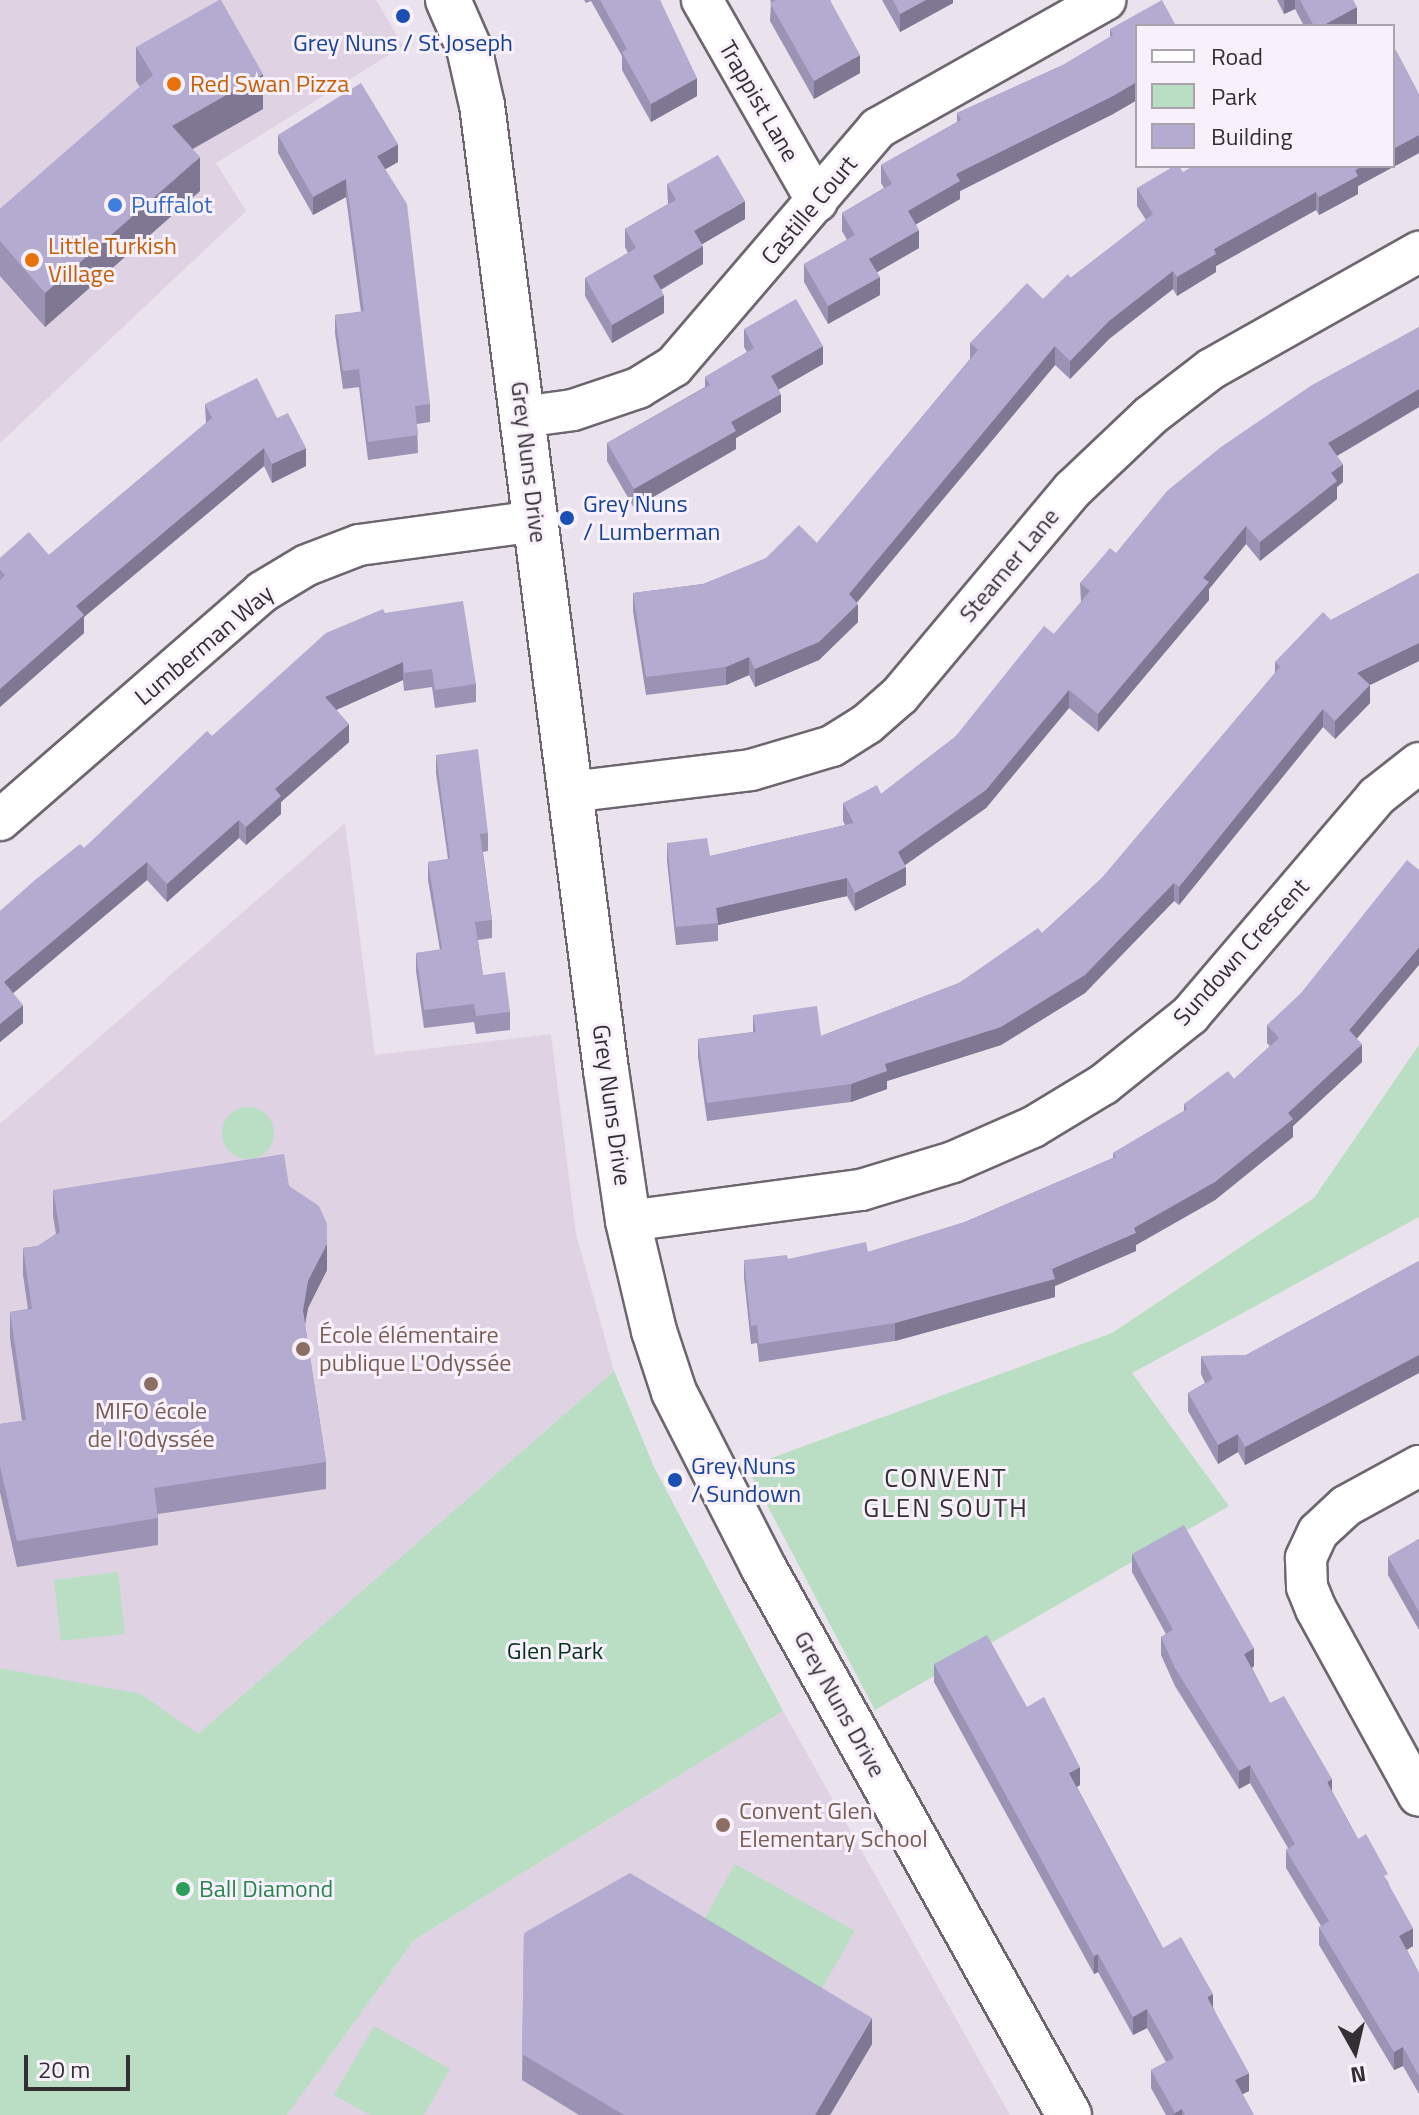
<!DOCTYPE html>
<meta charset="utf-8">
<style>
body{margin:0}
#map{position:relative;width:1419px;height:2115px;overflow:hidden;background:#eae2ed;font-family:"Titillium Web",sans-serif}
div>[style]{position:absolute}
.built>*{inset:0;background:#dfd2e2}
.green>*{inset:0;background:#b9dec4}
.round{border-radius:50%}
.roads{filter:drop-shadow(2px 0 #6d666f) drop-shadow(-2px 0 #6d666f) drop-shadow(0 2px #6d666f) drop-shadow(0 -2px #6d666f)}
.street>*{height:40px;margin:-20px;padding:0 20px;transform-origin:20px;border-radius:20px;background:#fff}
.secondary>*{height:44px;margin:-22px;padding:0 22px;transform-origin:22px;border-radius:22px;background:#fff}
.wall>*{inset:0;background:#9b93b3}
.shaded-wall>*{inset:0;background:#7e7892}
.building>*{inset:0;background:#b4abd0}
.dots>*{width:22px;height:22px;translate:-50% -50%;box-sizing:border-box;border:4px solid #f8f0fa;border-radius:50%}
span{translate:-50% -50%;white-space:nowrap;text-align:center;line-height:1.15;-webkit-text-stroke:6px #f8f0fa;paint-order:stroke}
.transit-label{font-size:24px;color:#164399}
.left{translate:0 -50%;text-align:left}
.food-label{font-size:24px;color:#c56008}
.street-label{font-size:24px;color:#333034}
.shop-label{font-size:24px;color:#366cbe}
.education-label{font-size:24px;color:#785e54}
.park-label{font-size:24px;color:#04341b}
.leisure-label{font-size:24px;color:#27864d}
.neighbourhood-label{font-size:26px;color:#333034;letter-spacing:2px}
.legend{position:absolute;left:1135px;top:24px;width:260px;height:144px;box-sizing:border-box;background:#f8f0fa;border:2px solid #a9a3ab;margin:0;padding:10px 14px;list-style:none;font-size:24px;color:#333034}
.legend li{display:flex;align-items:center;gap:16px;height:40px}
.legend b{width:40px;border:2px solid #a9a3ab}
.north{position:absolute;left:1315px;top:2011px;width:80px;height:80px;-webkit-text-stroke:6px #f8f0fa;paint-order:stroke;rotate:172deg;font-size:22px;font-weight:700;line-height:32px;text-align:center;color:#333034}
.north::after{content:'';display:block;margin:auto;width:28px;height:36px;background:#333034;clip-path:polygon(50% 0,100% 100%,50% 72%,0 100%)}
.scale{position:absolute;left:24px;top:2055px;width:106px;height:36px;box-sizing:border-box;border:4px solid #333034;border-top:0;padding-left:10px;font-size:24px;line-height:28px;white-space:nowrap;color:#333034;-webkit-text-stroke:6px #f8f0fa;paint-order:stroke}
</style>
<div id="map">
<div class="built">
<i style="clip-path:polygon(0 0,376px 0,403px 46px,216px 163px,246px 211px,0 443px)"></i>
<i style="clip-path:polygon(345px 823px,375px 1055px,551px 1034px,576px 1234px,614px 1371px,0 1907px,0 1124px)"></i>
<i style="clip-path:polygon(783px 1711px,1010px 2115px,287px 2115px,414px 1940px)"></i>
</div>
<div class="green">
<i style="clip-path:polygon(1419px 1045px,1419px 1217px,1132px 1373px,1229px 1506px,875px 1710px,747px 1467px,1112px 1333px,1314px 1198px)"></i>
<i class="round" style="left:222px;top:1107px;width:52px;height:52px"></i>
<i style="clip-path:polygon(614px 1371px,654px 1467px,783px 1711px,414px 1940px,287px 2115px,0 2115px,0 1668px,141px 1694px,198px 1734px)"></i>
<i style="clip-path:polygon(118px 1572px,125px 1634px,61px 1641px,54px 1580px)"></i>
<i style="clip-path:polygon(735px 1864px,855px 1931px,820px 1992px,701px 1925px)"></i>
<i style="clip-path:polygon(374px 2026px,450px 2069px,424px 2115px,370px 2115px,334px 2095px)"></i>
</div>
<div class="roads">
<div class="street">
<i style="left:702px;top:0;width:232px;rotate:60.3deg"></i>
<i style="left:522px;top:417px;width:51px;rotate:-7.8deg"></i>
<i style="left:573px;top:410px;width:69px;rotate:-18.7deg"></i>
<i style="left:638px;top:388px;width:42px;rotate:-31.4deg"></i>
<i style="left:674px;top:366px;width:313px;rotate:-49.4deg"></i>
<i style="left:878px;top:128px;width:261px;rotate:-29.4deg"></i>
<i style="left:570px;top:792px;width:182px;rotate:-6.9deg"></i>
<i style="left:751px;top:770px;width:84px;rotate:-16.5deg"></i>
<i style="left:832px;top:746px;width:41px;rotate:-32.2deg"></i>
<i style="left:867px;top:724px;width:44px;rotate:-41.3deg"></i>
<i style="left:900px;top:695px;width:268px;rotate:-50deg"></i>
<i style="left:1072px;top:490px;width:108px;rotate:-43.5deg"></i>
<i style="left:1150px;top:416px;width:77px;rotate:-37.6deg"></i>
<i style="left:1211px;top:369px;width:239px;rotate:-29.4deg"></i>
<i style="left:0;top:820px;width:347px;rotate:-41deg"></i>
<i style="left:262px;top:592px;width:52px;rotate:-31deg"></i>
<i style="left:307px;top:565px;width:56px;rotate:-21deg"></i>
<i style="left:359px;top:545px;width:180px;rotate:-7.7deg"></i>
<i style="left:628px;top:1221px;width:235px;rotate:-7.6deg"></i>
<i style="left:861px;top:1190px;width:96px;rotate:-16.9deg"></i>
<i style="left:953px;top:1162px;width:87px;rotate:-23.6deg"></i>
<i style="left:1033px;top:1127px;width:83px;rotate:-31.2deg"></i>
<i style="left:1104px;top:1084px;width:110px;rotate:-38.7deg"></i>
<i style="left:1190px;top:1015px;width:288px;rotate:-49.5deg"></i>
<i style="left:1377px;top:796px;width:53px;rotate:-38.2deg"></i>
<i style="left:1419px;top:1466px;width:83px;rotate:151.3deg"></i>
<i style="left:1346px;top:1506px;width:38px;rotate:137deg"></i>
<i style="left:1318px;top:1532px;width:29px;rotate:115deg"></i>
<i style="left:1306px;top:1558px;width:29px;rotate:88deg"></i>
<i style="left:1307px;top:1587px;width:24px;rotate:68deg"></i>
<i style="left:1316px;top:1609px;width:213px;rotate:61.2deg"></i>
</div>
<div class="secondary">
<i style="left:448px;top:0;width:52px;rotate:66.4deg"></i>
<i style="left:469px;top:48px;width:58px;rotate:77.2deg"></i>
<i style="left:482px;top:105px;width:973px;rotate:82.68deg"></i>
<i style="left:606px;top:1070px;width:153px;rotate:81.7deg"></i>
<i style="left:628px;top:1221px;width:113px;rotate:76.7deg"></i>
<i style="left:654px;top:1331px;width:64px;rotate:71.8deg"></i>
<i style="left:674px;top:1392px;width:194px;rotate:63deg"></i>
<i style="left:762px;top:1565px;width:630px;rotate:60.83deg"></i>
</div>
</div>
<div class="wall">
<i style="clip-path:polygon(584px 0,660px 0,697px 96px,651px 122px,622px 70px,622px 56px,591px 1px,586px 3px)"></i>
<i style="clip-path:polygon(770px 0,830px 0,860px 73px,814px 99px,770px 21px,771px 2px)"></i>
<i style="clip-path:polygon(882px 0,953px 0,953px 3px,900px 32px)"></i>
<i style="clip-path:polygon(1277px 0,1353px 0,1357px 25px,1355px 26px,1304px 26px,1295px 9px,1284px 14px)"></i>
<i style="clip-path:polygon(1137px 26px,1137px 100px,1113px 114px,960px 191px,960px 199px,916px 224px,919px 248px,877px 272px,880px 295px,828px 324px,804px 282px,804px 264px,847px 240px,842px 231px,842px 213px,884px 188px,881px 183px,881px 165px,957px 122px,957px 113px,1063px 65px,1110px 37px,1110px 29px)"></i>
<i style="clip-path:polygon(136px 47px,263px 109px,193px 149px,200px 191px,45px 327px,0 276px,0 209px,140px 87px,136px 81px)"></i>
<i style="clip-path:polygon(1419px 94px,1419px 153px,1358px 186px,1358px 194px,1319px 215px,1316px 210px,1216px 266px,1216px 272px,1177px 296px,1173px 289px,1109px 339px,1070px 379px,1055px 365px,857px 602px,858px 622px,819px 660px,755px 687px,749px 675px,726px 685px,646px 695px,633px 611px,633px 593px,703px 584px,817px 543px,970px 359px,970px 343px,1043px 299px,1146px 220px,1137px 206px,1137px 188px)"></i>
<i style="clip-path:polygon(278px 135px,398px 162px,385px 169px,430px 404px,430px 422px,417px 424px,418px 453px,368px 460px,359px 387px,343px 389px,335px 333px,335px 315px,361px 312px,346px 197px,313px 215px,278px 153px)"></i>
<i style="clip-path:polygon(667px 184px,745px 219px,702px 244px,703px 264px,661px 290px,664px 313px,612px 343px,585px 296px,585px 278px,628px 253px,625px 247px,625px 229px,668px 204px)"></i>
<i style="clip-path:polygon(1419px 327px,1419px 407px,1337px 456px,1343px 482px,1337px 487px,1337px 499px,1260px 561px,1246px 544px,1209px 589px,1209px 600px,1098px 732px,1069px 708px,986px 808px,905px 865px,906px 885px,855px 911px,847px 896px,718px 925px,718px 941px,676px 945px,667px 861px,667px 843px,710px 856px,845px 825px,843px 821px,843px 803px,881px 794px,955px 737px,1054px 634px,1081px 602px,1080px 583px,1116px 553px)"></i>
<i style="clip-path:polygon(744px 329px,823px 364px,779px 389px,781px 412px,736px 438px,736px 449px,634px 508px,607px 461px,607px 443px,705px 387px,705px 377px,747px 352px,744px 347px)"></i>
<i style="clip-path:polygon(205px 404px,277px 418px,306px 466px,272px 483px,264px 466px,84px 617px,84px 633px,0 707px,0 558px,49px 555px,206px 423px)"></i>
<i style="clip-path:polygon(1419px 573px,1419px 661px,1370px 685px,1370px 703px,1335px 739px,1323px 727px,1179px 905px,1174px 901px,1085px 993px,1001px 1045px,887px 1081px,887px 1089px,851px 1102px,707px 1121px,698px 1057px,698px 1039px,753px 1032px,753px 1015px,821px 1036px,959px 983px,1042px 933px,1102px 878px,1275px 673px,1275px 662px,1331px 620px)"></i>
<i style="clip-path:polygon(385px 613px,476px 684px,476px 702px,435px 708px,432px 687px,404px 691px,403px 680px,336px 710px,349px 742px,281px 802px,281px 814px,246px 845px,239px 838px,167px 902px,147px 880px,13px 993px,23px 1023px,0 1042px,0 911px,84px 848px,212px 736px)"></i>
<i style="clip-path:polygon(436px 755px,488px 833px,488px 851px,483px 852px,492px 920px,492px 938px,478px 940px,483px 975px,510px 1012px,510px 1030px,476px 1034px,474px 1022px,424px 1028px,416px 971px,416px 953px,440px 950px,428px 880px,428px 862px,448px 859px,436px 773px)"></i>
<i style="clip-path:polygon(1267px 1025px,1357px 1039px,1362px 1062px,1293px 1126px,1293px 1137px,1215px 1200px,1136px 1245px,1136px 1251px,1055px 1286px,1055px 1297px,895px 1341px,759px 1362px,757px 1343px,751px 1344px,744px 1278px,744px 1260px,788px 1259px,868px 1252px,965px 1222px,1113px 1158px,1113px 1153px,1184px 1111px,1184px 1104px,1234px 1079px,1270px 1046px,1267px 1043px)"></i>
<i style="clip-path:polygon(289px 1186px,327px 1270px,308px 1308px,305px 1324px,326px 1462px,326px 1489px,158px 1514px,158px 1545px,17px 1567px,0 1492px,0 1424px,22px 1421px,10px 1338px,10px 1312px,28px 1309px,23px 1275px,23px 1248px,38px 1246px,56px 1234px,53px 1216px,53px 1190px)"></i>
<i style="clip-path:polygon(1419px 1261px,1419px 1373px,1245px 1465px,1238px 1452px,1218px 1464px,1188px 1411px,1188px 1393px,1205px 1383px,1201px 1374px,1201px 1356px,1246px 1355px)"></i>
<i style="clip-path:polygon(1419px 1539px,1419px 1630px,1388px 1575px,1388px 1557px)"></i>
<i style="clip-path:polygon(1132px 1554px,1254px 1666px,1252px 1668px,1270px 1703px,1332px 1791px,1358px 1839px,1388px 1882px,1413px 1946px,1407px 1950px,1419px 1973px,1419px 2094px,1403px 2066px,1394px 2070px,1319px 1945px,1319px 1927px,1321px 1926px,1286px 1868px,1286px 1850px,1288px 1848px,1250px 1783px,1239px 1789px,1175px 1686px,1161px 1655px,1161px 1637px,1166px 1634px,1132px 1572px)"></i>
<i style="clip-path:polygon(934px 1664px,1027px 1707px,1080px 1785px,1077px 1787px,1163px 1948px,1213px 2007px,1249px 2091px,1242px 2094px,1254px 2115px,1166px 2115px,1151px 2088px,1151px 2070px,1166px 2062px,1147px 2028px,1133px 2035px,1098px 1972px,1094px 1974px,934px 1682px)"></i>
<i style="clip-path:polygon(524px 1933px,872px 2044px,830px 2115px,579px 2115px,522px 2080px)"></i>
</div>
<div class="shaded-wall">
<i style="clip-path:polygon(926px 0,953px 0,953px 3px,900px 32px,900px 14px)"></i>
<i style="clip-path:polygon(1284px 0,1295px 0,1295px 9px,1284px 14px)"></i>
<i style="clip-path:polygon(1357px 7px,1357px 25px,1355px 26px,1322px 26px)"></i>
<i style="clip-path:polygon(860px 55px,860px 73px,814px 99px,814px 81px)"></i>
<i style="clip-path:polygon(263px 74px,263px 109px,172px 160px,172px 126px)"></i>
<i style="clip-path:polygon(1137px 74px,1137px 100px,1113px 114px,960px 191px,960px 199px,908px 229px,908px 211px,956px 174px)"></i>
<i style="clip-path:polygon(697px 78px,697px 96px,651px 122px,651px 104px)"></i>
<i style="clip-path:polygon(1419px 135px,1419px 153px,1358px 186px,1358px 194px,1319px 215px,1319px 197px,1362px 166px,1393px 166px,1393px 149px)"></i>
<i style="clip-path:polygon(398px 144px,398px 162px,377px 174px,377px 156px)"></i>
<i style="clip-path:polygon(200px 157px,200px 191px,45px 327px,45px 293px)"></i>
<i style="clip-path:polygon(346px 179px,346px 197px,313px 215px,313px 197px)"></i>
<i style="clip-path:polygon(1316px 192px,1316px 210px,1216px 266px,1216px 272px,1177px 296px,1177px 277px,1214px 249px)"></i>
<i style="clip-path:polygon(745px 201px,745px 219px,694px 249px,694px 231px)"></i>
<i style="clip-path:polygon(919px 230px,919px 248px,869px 277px,869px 259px)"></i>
<i style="clip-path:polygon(703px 246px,703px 264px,653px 294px,653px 276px)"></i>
<i style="clip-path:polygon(1173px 271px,1173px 289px,1109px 339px,1070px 379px,1070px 361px,1109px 321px)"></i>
<i style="clip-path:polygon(880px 277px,880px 295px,828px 324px,828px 306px)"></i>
<i style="clip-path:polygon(664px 295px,664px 313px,612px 343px,612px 325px)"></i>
<i style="clip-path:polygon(823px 346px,823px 364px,771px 394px,771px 376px)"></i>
<i style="clip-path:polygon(1055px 346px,1055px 365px,849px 612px,849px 594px)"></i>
<i style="clip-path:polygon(1419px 389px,1419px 407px,1328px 461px,1328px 443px)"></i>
<i style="clip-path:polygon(781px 394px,781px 412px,736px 438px,736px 449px,634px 508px,634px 489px,731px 422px)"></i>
<i style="clip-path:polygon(264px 448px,264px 466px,84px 617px,84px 633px,0 707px,0 689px,76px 606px)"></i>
<i style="clip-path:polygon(306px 448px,306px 466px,272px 483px,272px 464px)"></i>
<i style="clip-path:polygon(1343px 464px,1343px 482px,1337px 487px,1337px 499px,1260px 561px,1260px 542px,1331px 473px)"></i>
<i style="clip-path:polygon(1246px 526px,1246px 544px,1209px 589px,1209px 600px,1098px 732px,1098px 714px,1203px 578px)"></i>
<i style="clip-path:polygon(858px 604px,858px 622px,819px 660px,755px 687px,755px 669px)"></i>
<i style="clip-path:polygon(1419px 643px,1419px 661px,1370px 685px,1370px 703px,1335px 739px,1335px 721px,1357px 673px)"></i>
<i style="clip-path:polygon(749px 657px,749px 675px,726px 685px,726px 667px)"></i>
<i style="clip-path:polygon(403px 662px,403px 680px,325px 715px,325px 697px)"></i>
<i style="clip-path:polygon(1069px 690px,1069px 708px,986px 808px,898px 870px,898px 852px)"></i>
<i style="clip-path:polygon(1323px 709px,1323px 727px,1179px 905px,1179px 887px)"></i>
<i style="clip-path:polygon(349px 724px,349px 742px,281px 802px,281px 814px,246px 845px,246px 827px,275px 789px)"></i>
<i style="clip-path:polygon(239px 820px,239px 838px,167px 902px,167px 884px)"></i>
<i style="clip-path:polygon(147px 862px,147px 880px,4px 1001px,4px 982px)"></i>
<i style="clip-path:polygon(906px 867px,906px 885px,855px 911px,855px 893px)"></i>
<i style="clip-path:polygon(847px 878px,847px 896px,718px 925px,716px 908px)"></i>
<i style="clip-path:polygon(1174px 883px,1174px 901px,1085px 993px,1001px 1045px,887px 1081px,887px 1089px,851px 1102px,851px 1084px)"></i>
<i style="clip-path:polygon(1419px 947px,1419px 965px,1349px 1048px,1349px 1030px)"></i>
<i style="clip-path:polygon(23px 1005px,23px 1023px,0 1042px,0 1024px)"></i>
<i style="clip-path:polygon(1362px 1044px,1362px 1062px,1293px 1126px,1293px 1137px,1215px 1200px,1136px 1245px,1136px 1251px,1055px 1286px,1055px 1297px,895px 1341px,895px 1323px,1052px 1269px,1134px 1228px,1288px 1113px)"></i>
<i style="clip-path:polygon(327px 1224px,327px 1270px,308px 1308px,303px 1336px,303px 1310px,308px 1281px)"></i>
<i style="clip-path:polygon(1419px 1355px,1419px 1373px,1245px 1465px,1245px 1447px)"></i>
<i style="clip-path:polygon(1238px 1434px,1238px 1452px,1218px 1464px,1218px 1445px)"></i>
<i style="clip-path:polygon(1254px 1648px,1254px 1666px,1244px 1672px,1244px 1654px)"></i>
<i style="clip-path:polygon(1250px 1765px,1250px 1783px,1239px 1789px,1239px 1771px)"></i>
<i style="clip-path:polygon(1080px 1767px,1080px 1785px,1069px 1791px,1069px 1773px)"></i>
<i style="clip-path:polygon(1332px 1779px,1332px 1797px,1327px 1782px)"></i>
<i style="clip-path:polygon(1413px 1928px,1413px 1946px,1399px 1954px,1399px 1936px)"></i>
<i style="clip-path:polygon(1098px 1954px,1098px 1972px,1094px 1974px,1094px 1956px)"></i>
<i style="clip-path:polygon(1213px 1994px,1213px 2012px,1207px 1997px)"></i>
<i style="clip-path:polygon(1147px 2009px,1147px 2028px,1133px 2035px,1133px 2017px)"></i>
<i style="clip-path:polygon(872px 2018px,872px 2044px,830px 2115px,815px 2115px)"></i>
<i style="clip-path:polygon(1403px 2047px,1403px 2066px,1394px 2070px,1394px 2052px)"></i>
<i style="clip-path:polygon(1249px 2073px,1249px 2091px,1235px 2098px,1235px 2080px)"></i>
<i style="clip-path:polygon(1182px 2109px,1182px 2115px,1175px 2115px,1175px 2113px)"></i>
</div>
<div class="building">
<i style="clip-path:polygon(219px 0,221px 0,263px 74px,172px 126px,200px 157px,45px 293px,0 241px,0 209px,153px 75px,136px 47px)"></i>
<i style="clip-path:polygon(600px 0,660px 0,697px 78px,651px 104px,622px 52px,627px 49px)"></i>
<i style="clip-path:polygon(776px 0,830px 0,860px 55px,814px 81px,770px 3px)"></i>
<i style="clip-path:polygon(893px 0,926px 0,900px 14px)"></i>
<i style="clip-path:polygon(1162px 0,1176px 26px,1137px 26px,1137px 74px,1135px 75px,1137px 82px,1113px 96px,956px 174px,960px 181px,908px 211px,919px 230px,869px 259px,880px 277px,828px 306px,804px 264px,855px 235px,842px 213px,892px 184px,881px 165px,961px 120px,957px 113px,1063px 65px,1113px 35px,1110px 29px)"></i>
<i style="clip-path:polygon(1300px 0,1353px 0,1357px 7px,1322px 26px,1314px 26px)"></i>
<i style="clip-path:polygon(1396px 50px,1419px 94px,1419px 135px,1393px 149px,1393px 52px)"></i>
<i style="clip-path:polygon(361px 83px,398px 144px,377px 156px,407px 204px,430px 404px,415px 406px,418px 435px,368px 442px,359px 369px,343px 371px,335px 315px,364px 311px,346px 179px,313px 197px,278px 135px)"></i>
<i style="clip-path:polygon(718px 155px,745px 201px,694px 231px,703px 246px,653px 276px,664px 295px,612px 325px,585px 278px,636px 248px,625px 229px,676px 200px,667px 184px)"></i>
<i style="clip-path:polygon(1174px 166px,1179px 166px,1183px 172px,1193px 166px,1362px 166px,1355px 170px,1358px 176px,1319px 197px,1316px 192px,1214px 249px,1216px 254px,1177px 277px,1173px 271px,1109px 321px,1070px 361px,1055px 346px,849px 594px,858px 604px,819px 642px,755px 669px,749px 657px,726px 667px,646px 677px,633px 593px,703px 584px,766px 558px,799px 525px,817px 543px,978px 350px,970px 343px,1027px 283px,1043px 299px,1068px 274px,1071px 278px,1153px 214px,1137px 188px)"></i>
<i style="clip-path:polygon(796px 299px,823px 346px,771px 376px,781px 394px,731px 422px,736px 431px,634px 489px,607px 443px,710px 385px,705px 377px,754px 348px,744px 329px)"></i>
<i style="clip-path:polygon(1419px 327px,1419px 389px,1328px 443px,1343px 464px,1331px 473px,1337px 481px,1260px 542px,1246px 526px,1203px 578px,1209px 582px,1098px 714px,1069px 690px,986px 790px,898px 852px,906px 867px,855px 893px,847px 878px,716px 908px,718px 923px,676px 927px,667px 843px,707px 838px,710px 856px,854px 823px,843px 803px,877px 785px,881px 794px,955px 737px,1044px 626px,1054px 634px,1090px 591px,1080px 583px,1110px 548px,1116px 553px,1167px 491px,1221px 447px,1312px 385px)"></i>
<i style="clip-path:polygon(257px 378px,277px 418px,288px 413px,306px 448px,272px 464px,264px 448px,76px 606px,84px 615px,0 689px,0 580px,5px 575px,0 570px,0 558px,29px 532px,49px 555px,212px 418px,205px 404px)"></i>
<i style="clip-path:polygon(1419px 573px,1419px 643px,1357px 673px,1370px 685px,1335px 721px,1323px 709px,1179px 887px,1174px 883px,1085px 975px,1001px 1027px,885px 1064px,887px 1071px,851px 1084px,707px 1103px,698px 1039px,756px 1032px,753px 1015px,817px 1006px,821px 1036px,959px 983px,1038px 928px,1042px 933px,1102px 878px,1280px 667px,1275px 662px,1323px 612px,1331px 620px)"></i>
<i style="clip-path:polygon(463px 601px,476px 684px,435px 690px,432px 669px,404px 673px,403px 662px,325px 697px,349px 724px,275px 789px,281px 796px,246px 827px,239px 820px,167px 884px,147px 862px,4px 982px,23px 1005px,0 1024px,0 911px,35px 880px,80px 844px,84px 848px,207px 731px,212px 736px,326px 633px,383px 609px,385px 613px)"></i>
<i style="clip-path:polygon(478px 749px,488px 833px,480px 834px,492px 920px,475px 922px,483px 975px,505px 972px,510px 1012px,476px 1016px,474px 1004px,424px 1010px,416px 953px,442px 949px,428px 862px,450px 859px,436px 755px)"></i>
<i style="clip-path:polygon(1407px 860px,1419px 870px,1419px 947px,1349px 1030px,1362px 1044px,1288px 1113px,1293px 1119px,1215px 1182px,1134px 1228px,1136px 1233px,1052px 1269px,1055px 1279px,895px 1323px,759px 1344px,757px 1325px,751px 1326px,744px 1260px,787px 1255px,788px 1259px,866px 1242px,868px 1252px,965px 1222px,1116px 1157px,1113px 1153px,1187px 1109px,1184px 1104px,1228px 1071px,1234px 1079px,1279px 1038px,1267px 1025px,1301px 993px)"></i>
<i style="clip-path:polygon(284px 1154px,289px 1186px,319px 1206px,327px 1224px,327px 1244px,308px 1281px,303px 1310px,326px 1462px,154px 1488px,158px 1518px,17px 1541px,0 1466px,0 1424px,26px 1420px,10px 1312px,32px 1309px,23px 1248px,38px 1246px,60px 1232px,53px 1190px)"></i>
<i style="clip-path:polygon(1419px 1261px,1419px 1355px,1245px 1447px,1238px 1434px,1218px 1445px,1188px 1393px,1213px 1379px,1201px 1356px,1246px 1355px)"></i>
<i style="clip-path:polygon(1184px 1525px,1254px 1648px,1244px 1654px,1270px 1703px,1284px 1696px,1332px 1779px,1327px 1782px,1358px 1839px,1366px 1834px,1388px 1874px,1384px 1876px,1413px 1928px,1399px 1936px,1419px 1973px,1419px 2076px,1403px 2047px,1394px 2052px,1319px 1927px,1329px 1921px,1286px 1850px,1295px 1844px,1250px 1765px,1239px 1771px,1175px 1668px,1161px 1637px,1173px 1630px,1132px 1554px)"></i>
<i style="clip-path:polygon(1419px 1539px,1419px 1612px,1388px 1557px)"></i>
<i style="clip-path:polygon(987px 1635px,1027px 1707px,1044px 1697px,1080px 1767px,1069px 1773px,1163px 1948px,1181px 1937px,1213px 1994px,1207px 1997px,1249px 2073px,1235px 2080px,1254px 2115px,1185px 2115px,1182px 2109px,1175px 2113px,1151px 2070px,1174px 2058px,1147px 2009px,1133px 2017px,1098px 1954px,1094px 1956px,934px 1664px)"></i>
<i style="clip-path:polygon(630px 1873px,872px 2018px,815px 2115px,624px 2115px,522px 2054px,524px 1933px)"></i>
</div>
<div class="dots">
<i style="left:403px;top:16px;background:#1a4fb4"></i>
<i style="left:174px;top:84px;background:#e8710a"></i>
<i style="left:115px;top:205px;background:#3f7fe0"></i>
<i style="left:32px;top:260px;background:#e8710a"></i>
<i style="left:567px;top:518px;background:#1a4fb4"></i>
<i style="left:303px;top:1349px;background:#8d6e63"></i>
<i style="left:151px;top:1384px;background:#8d6e63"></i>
<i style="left:675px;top:1480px;background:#1a4fb4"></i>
<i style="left:723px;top:1825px;background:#8d6e63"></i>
<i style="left:183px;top:1889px;background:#2e9e5b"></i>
</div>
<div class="transit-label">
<span style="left:403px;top:43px">Grey Nuns / St Joseph</span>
<span class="left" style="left:583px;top:518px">Grey Nuns<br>/ Lumberman</span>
<span class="left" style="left:691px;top:1480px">Grey Nuns<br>/ Sundown</span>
</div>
<div class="food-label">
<span class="left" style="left:190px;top:84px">Red Swan Pizza</span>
<span class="left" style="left:48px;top:260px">Little Turkish<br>Village</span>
</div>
<div class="street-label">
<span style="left:759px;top:101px;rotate:60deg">Trappist Lane</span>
<span style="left:809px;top:210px;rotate:-50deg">Castille Court</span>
<span style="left:529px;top:462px;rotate:83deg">Grey Nuns Drive</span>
<span style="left:1009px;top:565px;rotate:-50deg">Steamer Lane</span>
<span style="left:204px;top:645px;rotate:-40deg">Lumberman Way</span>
<span style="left:1241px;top:952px;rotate:-48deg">Sundown Crescent</span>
<span style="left:612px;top:1105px;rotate:82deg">Grey Nuns Drive</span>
<span style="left:840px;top:1704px;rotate:61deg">Grey Nuns Drive</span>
</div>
<div class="shop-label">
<span class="left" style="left:131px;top:205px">Puffalot</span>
</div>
<div class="education-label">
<span class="left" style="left:319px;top:1349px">École élémentaire<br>publique L'Odyssée</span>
<span style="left:151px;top:1425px">MIFO école<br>de l'Odyssée</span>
<span class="left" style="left:739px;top:1825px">Convent Glen<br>Elementary School</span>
</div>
<div class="park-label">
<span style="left:555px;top:1651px">Glen Park</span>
</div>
<div class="leisure-label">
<span class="left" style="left:199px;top:1889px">Ball Diamond</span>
</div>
<div class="neighbourhood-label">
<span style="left:946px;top:1493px">CONVENT<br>GLEN SOUTH</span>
</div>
<ul class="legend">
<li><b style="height:10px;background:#fff"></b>Road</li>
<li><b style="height:22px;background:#b9dec4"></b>Park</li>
<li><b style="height:22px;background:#b4abd0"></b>Building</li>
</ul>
<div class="north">N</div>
<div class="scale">20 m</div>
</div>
